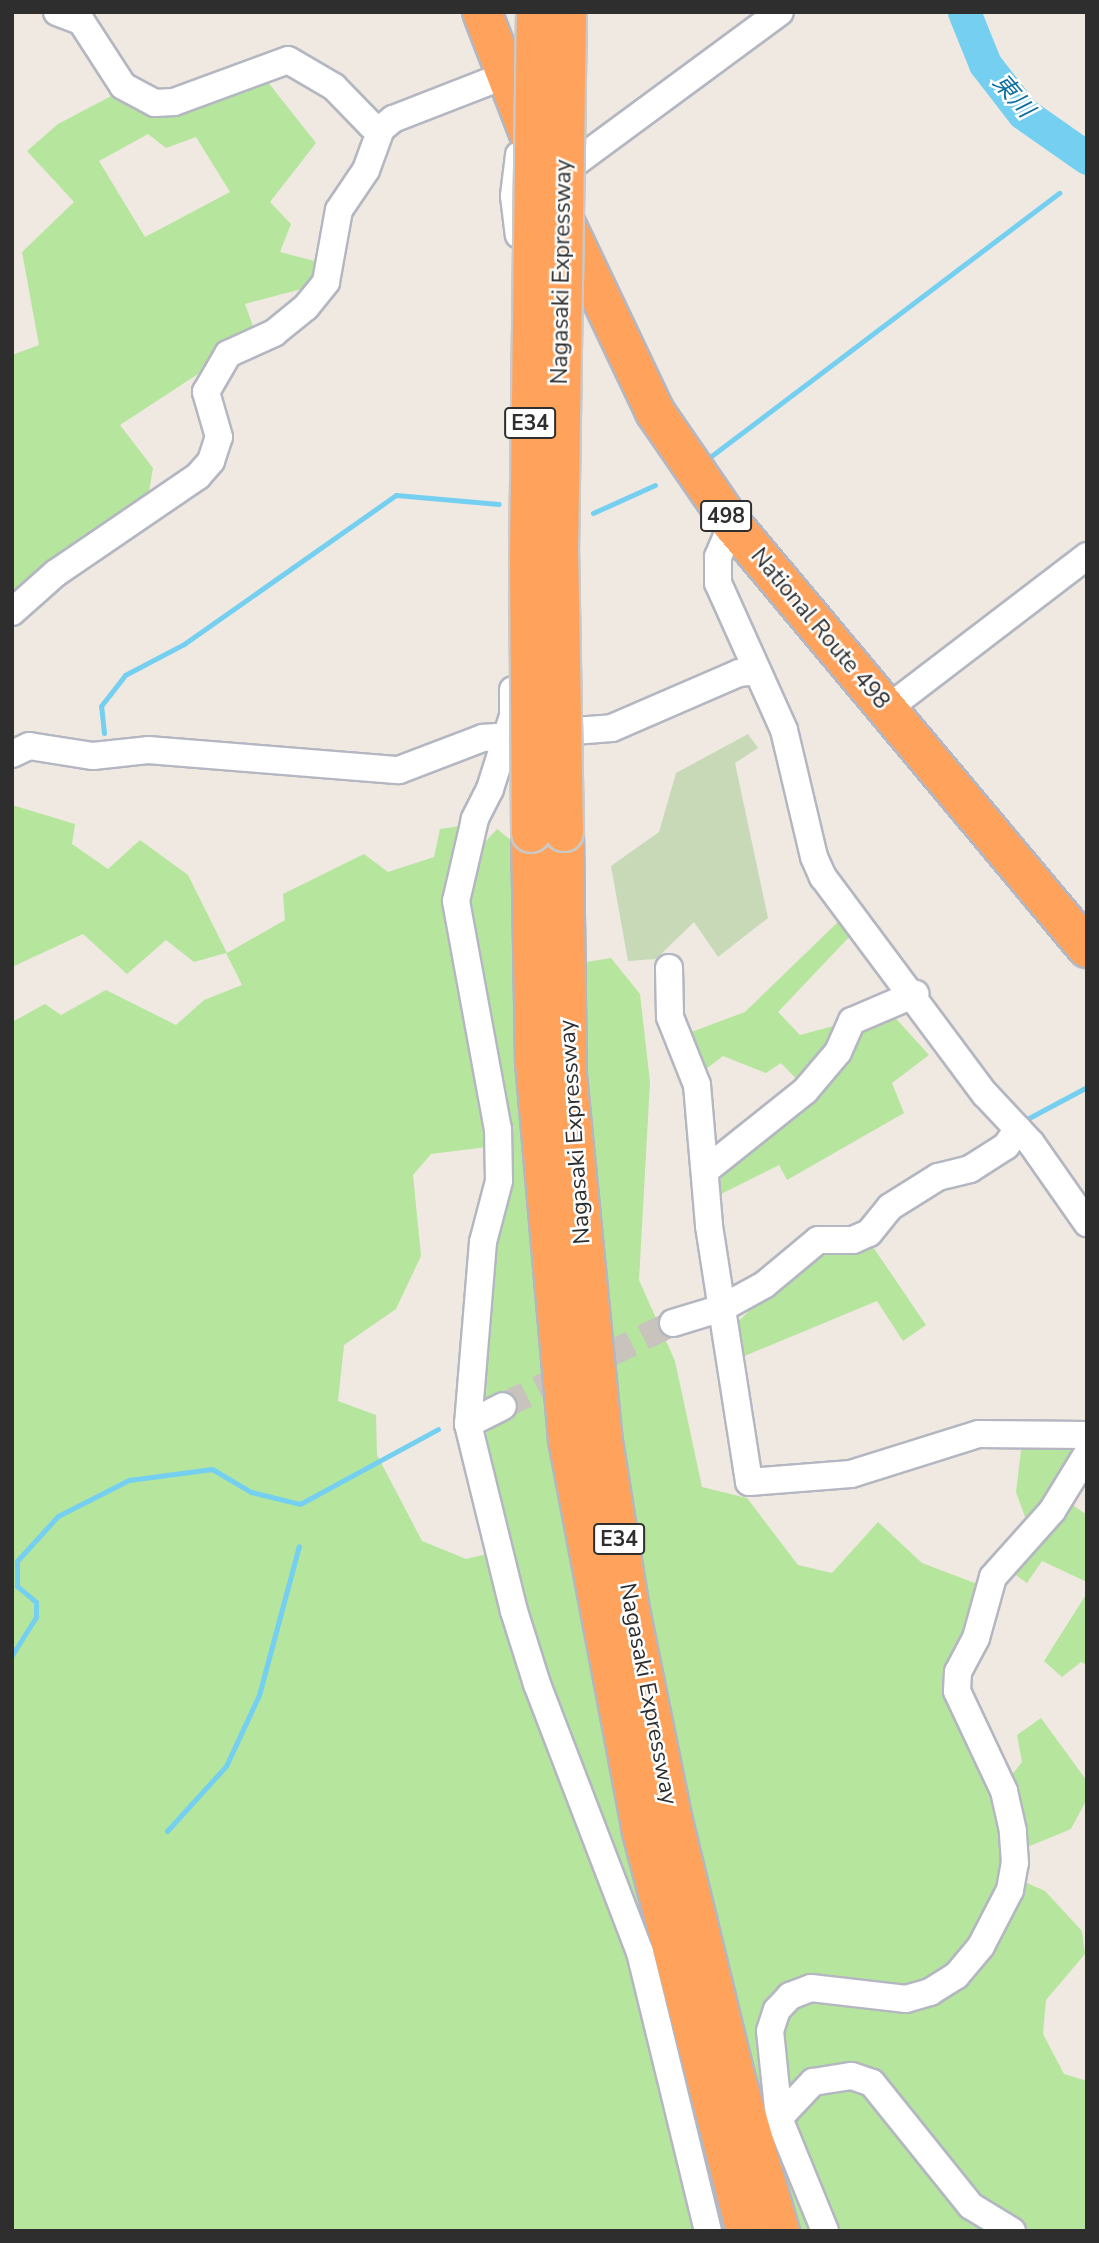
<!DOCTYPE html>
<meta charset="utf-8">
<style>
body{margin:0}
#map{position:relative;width:1099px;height:2243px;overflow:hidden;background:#efe9e1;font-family:"Nunito Sans","Noto Sans JP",sans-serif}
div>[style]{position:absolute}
.green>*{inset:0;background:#b6e59e}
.cemetery>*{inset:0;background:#c8d9b8}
.stream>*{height:5px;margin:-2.5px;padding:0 2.5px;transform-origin:2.5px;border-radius:2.5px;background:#75cff0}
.river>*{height:33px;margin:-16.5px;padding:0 16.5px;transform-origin:16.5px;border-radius:16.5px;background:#75cff0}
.minor-tunnel>*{height:26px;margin-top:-13px;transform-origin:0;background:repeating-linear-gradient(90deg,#c8c4bd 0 26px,transparent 0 39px)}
.roads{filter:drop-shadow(2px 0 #b4b7c1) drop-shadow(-2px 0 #b4b7c1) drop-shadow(0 2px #b4b7c1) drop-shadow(0 -2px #b4b7c1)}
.minor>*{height:26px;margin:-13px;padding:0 13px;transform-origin:13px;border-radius:13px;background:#fff}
.highway>*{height:38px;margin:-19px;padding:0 19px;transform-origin:19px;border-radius:19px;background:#ffa35c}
.bridges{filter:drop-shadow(2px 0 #c9c9c9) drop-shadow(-2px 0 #c9c9c9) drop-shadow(0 2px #c9c9c9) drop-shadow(0 -2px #c9c9c9)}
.highway-bridge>*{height:38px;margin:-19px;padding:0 19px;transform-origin:19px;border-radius:19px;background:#ffa35c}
span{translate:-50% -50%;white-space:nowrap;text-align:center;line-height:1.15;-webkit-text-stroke:5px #fff;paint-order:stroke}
.shield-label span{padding:2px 5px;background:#fff;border:2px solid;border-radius:5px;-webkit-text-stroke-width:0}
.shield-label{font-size:21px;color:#2e2e2e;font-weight:700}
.street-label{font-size:23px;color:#2e2e2e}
.water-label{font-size:24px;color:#0d6fa3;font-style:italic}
.frame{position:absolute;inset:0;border:14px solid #2e2e2e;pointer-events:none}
</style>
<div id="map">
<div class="green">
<i style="clip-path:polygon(evenodd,263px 76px,316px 143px,270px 202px,291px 224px,280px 252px,322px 263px,313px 286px,245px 304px,254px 329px,220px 341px,198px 374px,120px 425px,153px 468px,149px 492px,12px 596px,12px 355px,39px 345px,22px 252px,74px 202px,27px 151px,58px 124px,117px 93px,163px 113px,263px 76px,148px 134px,166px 148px,196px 137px,230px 192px,145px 237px,99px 161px,148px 134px)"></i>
<i style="clip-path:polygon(evenodd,12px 805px,75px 824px,72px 844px,108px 869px,140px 840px,188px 875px,227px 953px,285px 920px,283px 894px,364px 854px,388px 872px,434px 857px,440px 829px,461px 826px,486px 841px,497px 829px,512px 841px,524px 972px,611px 958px,640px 994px,650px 1082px,639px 1280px,675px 1361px,702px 1487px,747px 1498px,798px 1565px,832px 1573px,878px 1522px,922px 1563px,980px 1585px,969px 1629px,947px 1668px,997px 1793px,1004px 1827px,1003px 1872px,1045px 1891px,1082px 1931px,1085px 1954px,1046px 2000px,1043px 2034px,1064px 2074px,1087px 2081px,1087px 2231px,12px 2231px,12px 1022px,45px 1004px,61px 1015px,106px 990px,176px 1025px,204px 1000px,242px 985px,226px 953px,194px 962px,166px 940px,127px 974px,83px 934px,12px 967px,12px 805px,495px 1146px,512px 1173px,490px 1278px,485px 1426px,508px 1549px,466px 1559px,422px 1541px,377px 1455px,376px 1415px,338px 1401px,344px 1345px,396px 1309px,421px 1256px,413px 1175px,431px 1154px,495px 1146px)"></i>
<i style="clip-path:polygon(840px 920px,853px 933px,778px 1012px,800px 1035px,889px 1011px,929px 1055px,892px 1083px,904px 1113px,787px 1180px,779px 1165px,721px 1194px,721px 1175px,812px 1095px,781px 1063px,766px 1073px,723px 1056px,697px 1076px,686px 1034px,745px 1012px)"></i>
<i style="clip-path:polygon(871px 1244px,926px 1325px,903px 1341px,877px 1301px,742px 1357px,732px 1327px,817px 1248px)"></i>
<i style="clip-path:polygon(1022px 1442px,1084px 1444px,1057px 1494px,1087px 1515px,1087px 1582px,1042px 1561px,1027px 1583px,999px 1563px,1029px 1528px,1016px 1492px)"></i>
<i style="clip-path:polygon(1087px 1593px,1087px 1665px,1081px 1662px,1062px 1677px,1044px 1661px)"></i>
<i style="clip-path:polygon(1041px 1718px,1087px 1781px,1087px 1799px,1071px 1829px,1025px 1848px,1007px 1781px,1022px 1762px,1017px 1735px)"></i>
</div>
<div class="cemetery">
<i style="clip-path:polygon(748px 734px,758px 748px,735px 763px,768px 918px,718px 957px,694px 922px,656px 959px,628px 961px,611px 866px,659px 832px,676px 773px)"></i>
</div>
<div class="stream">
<i style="left:706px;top:460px;width:443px;rotate:-37.1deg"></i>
<i style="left:593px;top:513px;width:68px;rotate:-24.3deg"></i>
<i style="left:104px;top:733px;width:27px;rotate:-96deg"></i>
<i style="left:101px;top:706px;width:39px;rotate:-52deg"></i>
<i style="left:125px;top:675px;width:67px;rotate:-27.7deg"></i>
<i style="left:184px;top:644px;width:259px;rotate:-35.1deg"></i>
<i style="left:396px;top:495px;width:103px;rotate:5deg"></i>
<i style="left:1027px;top:1119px;width:68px;rotate:-28.1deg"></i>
<i style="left:12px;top:1655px;width:45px;rotate:-57.7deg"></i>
<i style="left:36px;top:1617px;width:15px;rotate:-90deg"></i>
<i style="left:36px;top:1602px;width:25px;rotate:-140deg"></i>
<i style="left:17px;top:1586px;width:25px;rotate:-90deg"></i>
<i style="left:17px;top:1561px;width:61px;rotate:-47.7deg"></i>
<i style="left:58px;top:1516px;width:80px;rotate:-26.9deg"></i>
<i style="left:129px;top:1480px;width:84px;rotate:-7.5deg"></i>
<i style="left:212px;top:1469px;width:45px;rotate:30.5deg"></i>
<i style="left:251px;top:1492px;width:50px;rotate:13.8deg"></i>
<i style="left:300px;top:1504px;width:157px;rotate:-28.5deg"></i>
<i style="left:167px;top:1831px;width:88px;rotate:-47.8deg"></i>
<i style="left:226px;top:1766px;width:78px;rotate:-65.1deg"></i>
<i style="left:259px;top:1695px;width:154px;rotate:-75deg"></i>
</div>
<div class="river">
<i style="left:964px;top:12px;width:56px;rotate:68deg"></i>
<i style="left:985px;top:64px;width:62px;rotate:52.2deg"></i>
<i style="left:1023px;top:113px;width:78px;rotate:35.1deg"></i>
</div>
<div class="minor-tunnel">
<i style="left:503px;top:1406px;width:189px;rotate:-26deg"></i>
</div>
<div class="roads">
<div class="minor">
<i style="left:57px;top:12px;width:26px;rotate:21deg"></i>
<i style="left:81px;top:21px;width:77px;rotate:57.1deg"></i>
<i style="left:123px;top:86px;width:36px;rotate:28deg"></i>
<i style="left:155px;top:103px;width:19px;rotate:-3deg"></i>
<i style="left:174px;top:102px;width:121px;rotate:-20.2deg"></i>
<i style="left:288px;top:60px;width:53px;rotate:30.4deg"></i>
<i style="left:334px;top:87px;width:53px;rotate:45.8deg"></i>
<i style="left:371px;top:125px;width:11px;rotate:22deg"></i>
<i style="left:381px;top:129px;width:16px;rotate:-40deg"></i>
<i style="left:393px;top:119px;width:121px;rotate:-21.3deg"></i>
<i style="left:519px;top:155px;width:41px;rotate:97deg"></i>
<i style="left:514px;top:196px;width:39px;rotate:83deg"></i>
<i style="left:556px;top:177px;width:278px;rotate:-36.4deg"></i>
<i style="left:732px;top:524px;width:36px;rotate:113deg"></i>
<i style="left:718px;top:557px;width:26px;rotate:90deg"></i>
<i style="left:718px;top:583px;width:161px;rotate:65.8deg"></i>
<i style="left:784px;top:730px;width:130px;rotate:76.7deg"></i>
<i style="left:814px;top:857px;width:22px;rotate:66deg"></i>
<i style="left:823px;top:877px;width:271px;rotate:53.3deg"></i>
<i style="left:985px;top:1094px;width:67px;rotate:46.8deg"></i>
<i style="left:1031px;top:1143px;width:98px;rotate:55deg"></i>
<i style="left:12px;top:612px;width:59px;rotate:-41.6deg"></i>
<i style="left:56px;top:573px;width:172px;rotate:-34.3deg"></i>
<i style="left:198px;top:476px;width:20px;rotate:-49deg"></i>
<i style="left:211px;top:461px;width:25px;rotate:-72deg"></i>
<i style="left:219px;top:437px;width:47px;rotate:-106.1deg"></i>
<i style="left:206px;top:392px;width:44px;rotate:-59.9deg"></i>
<i style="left:228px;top:354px;width:51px;rotate:-24.5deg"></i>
<i style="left:274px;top:333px;width:41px;rotate:-39.1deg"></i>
<i style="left:306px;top:307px;width:32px;rotate:-51deg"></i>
<i style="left:326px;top:282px;width:73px;rotate:-79.8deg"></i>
<i style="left:339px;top:210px;width:48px;rotate:-56deg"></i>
<i style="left:366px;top:170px;width:44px;rotate:-69.9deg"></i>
<i style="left:513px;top:690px;width:26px;rotate:90deg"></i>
<i style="left:513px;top:716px;width:77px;rotate:107.5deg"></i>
<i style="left:490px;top:789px;width:34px;rotate:117deg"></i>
<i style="left:475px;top:819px;width:84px;rotate:103deg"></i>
<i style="left:456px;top:901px;width:232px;rotate:79.6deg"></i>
<i style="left:498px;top:1129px;width:52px;rotate:88.9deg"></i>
<i style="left:499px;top:1181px;width:63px;rotate:104.7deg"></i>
<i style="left:483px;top:1242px;width:183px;rotate:94.7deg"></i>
<i style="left:468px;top:1424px;width:193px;rotate:76.2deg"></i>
<i style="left:514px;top:1611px;width:77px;rotate:72.5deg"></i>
<i style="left:537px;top:1684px;width:287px;rotate:69deg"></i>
<i style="left:640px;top:1952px;width:287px;rotate:76.3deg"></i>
<i style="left:887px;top:709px;width:252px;rotate:-37.4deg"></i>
<i style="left:12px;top:754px;width:19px;rotate:-25deg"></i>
<i style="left:29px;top:746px;width:65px;rotate:8.9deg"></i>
<i style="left:93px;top:756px;width:55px;rotate:-6.2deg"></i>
<i style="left:148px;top:750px;width:252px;rotate:4.6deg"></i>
<i style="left:399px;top:770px;width:90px;rotate:-20.9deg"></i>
<i style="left:483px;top:738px;width:129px;rotate:-4.4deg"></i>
<i style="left:612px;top:728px;width:138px;rotate:-23.4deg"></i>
<i style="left:739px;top:673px;width:18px;rotate:-6deg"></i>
<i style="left:669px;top:968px;width:49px;rotate:88.8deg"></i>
<i style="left:670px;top:1017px;width:73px;rotate:68.3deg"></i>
<i style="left:697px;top:1085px;width:142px;rotate:85.1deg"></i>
<i style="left:709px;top:1226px;width:259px;rotate:81.1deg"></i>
<i style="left:749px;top:1482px;width:102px;rotate:-4.5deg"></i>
<i style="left:851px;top:1474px;width:134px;rotate:-17.4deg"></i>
<i style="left:979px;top:1434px;width:108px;rotate:0.5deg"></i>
<i style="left:706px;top:1170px;width:127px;rotate:-38.6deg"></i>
<i style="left:805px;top:1091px;width:51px;rotate:-49.8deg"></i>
<i style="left:838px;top:1052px;width:34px;rotate:-66deg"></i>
<i style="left:852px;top:1021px;width:69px;rotate:-23.2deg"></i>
<i style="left:673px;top:1323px;width:51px;rotate:-17deg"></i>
<i style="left:722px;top:1308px;width:48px;rotate:-28.7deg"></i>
<i style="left:764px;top:1285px;width:70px;rotate:-39.8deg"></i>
<i style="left:818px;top:1240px;width:35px"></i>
<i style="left:853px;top:1240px;width:17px;rotate:-24deg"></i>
<i style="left:869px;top:1233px;width:33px;rotate:-51deg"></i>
<i style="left:890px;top:1207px;width:57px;rotate:-32deg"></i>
<i style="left:938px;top:1177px;width:33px;rotate:-14deg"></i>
<i style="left:970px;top:1169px;width:43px;rotate:-32.6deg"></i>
<i style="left:1006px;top:1146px;width:21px;rotate:-55deg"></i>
<i style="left:468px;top:1424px;width:39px;rotate:-27deg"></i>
<i style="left:779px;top:2118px;width:50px;rotate:-46.6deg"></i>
<i style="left:813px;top:2082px;width:39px;rotate:-9deg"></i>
<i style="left:852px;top:2076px;width:21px;rotate:19deg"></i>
<i style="left:872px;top:2083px;width:158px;rotate:51.2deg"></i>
<i style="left:971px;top:2206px;width:48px;rotate:31.4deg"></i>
<i style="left:825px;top:2231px;width:122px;rotate:-112.2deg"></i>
<i style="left:779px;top:2118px;width:87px;rotate:-95.9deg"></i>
<i style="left:770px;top:2031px;width:22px;rotate:-72deg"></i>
<i style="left:777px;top:2010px;width:19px;rotate:-47deg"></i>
<i style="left:790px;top:1996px;width:22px;rotate:-21deg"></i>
<i style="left:811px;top:1988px;width:96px;rotate:6.6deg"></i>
<i style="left:906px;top:1999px;width:25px;rotate:-16deg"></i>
<i style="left:930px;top:1992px;width:31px;rotate:-32deg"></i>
<i style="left:956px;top:1976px;width:39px;rotate:-50deg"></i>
<i style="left:981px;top:1946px;width:63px;rotate:-62.6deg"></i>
<i style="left:1010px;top:1890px;width:27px;rotate:-80deg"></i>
<i style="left:1015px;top:1863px;width:32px;rotate:-94deg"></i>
<i style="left:1013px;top:1831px;width:41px;rotate:-102.7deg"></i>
<i style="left:1004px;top:1791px;width:110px;rotate:-115.2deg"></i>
<i style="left:957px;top:1691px;width:19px;rotate:-87deg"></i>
<i style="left:958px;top:1672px;width:38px;rotate:-62deg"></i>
<i style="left:976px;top:1638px;width:63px;rotate:-74.4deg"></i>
<i style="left:993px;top:1577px;width:89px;rotate:-48.2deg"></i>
<i style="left:1052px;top:1511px;width:67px;rotate:-58.4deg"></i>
</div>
<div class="highway">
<i style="left:482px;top:12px;width:145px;rotate:68.9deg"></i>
<i style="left:562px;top:216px;width:217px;rotate:64.6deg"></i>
<i style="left:655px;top:412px;width:136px;rotate:55.5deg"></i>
<i style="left:732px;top:524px;width:553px;rotate:50.06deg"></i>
<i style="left:564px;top:832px;width:243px;rotate:89.3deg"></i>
<i style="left:567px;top:1075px;width:362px;rotate:84.4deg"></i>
<i style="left:602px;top:1435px;width:177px;rotate:80.9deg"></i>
<i style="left:630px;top:1610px;width:211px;rotate:78.5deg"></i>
<i style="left:672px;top:1817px;width:270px;rotate:76.3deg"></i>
<i style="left:736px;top:2079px;width:158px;rotate:73.9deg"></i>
<i style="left:531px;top:833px;width:229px;rotate:89deg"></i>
<i style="left:535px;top:1062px;width:379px;rotate:85deg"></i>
<i style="left:568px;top:1440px;width:395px;rotate:79.3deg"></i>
<i style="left:641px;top:1828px;width:416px;rotate:75.4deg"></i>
</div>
</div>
<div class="bridges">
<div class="highway-bridge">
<i style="left:564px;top:832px;width:279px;rotate:-91deg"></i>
<i style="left:559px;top:553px;width:541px;rotate:-89.15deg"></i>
<i style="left:531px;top:833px;width:273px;rotate:-90.4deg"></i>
<i style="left:529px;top:560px;width:548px;rotate:-89.27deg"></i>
</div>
</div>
<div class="shield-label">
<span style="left:530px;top:423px">E34</span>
<span style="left:726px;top:516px">498</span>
<span style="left:619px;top:1539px">E34</span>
</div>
<div class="street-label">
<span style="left:562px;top:272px;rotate:-89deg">Nagasaki Expressway</span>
<span style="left:820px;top:629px;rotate:50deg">National Route 498</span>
<span style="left:575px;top:1132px;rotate:-94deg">Nagasaki Expressway</span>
<span style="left:648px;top:1694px;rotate:79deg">Nagasaki Expressway</span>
</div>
<div class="water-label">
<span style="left:1013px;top:96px;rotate:49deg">東川</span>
</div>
<div class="frame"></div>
</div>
